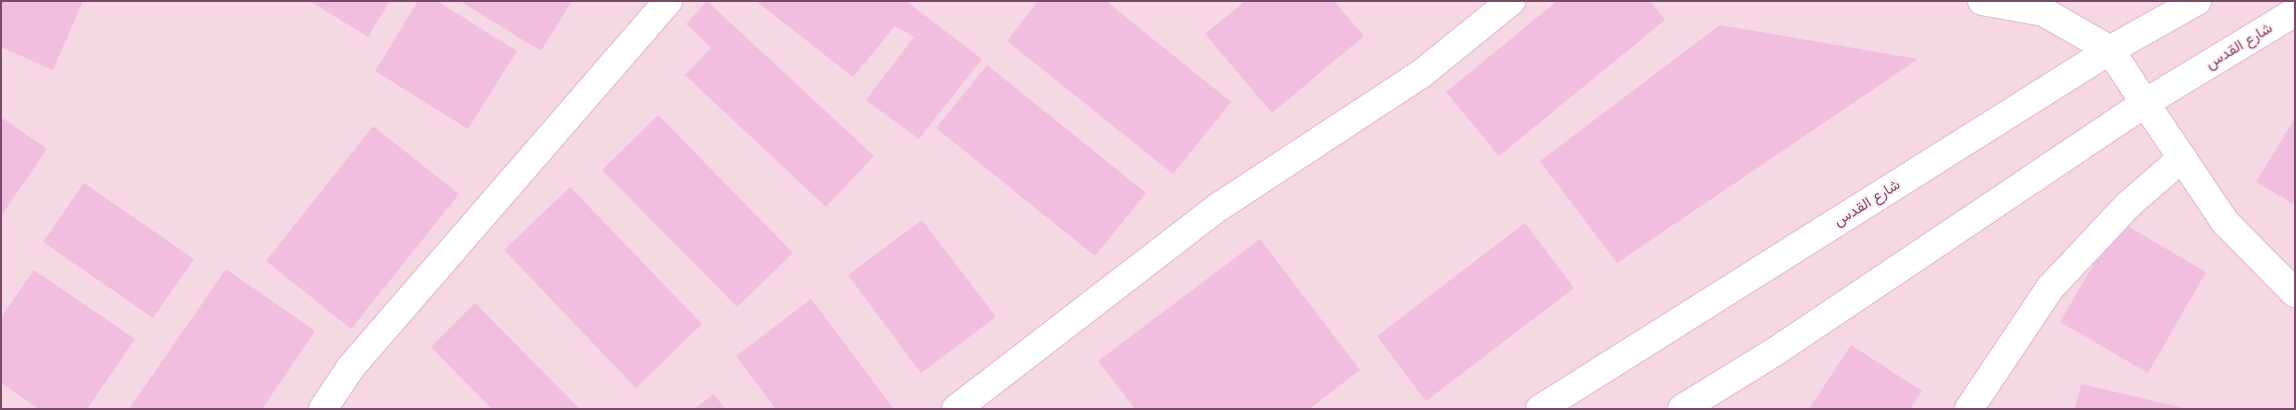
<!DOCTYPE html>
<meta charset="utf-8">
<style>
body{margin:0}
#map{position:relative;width:2296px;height:410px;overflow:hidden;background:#fde6ef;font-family:Figtree,Vazirmatn,sans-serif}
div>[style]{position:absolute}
.residential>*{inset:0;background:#f6d8e5}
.building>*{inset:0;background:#f2bedd}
.roads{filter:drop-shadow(1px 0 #e4c3d4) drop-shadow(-1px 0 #e4c3d4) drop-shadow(0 1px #e4c3d4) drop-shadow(0 -1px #e4c3d4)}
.street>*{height:28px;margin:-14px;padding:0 14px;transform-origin:14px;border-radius:14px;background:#fff}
.secondary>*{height:28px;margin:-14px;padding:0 14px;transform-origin:14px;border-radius:14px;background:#fff}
span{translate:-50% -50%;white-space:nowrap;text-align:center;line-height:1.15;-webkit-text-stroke:4px #ffedf4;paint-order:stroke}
.street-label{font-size:15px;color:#774a67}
.frame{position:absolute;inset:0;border:2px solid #774a67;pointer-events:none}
</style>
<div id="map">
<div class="residential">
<i style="clip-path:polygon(1px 1px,2295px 1px,2295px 409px,1px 409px)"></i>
</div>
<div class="building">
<i style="clip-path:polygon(1px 1px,83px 1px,53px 70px,1px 47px)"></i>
<i style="clip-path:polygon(310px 1px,390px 1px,368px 37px)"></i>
<i style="clip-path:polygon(418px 1px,437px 1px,517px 51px,468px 129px,375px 71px)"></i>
<i style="clip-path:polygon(460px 1px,572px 1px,541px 51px)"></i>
<i style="clip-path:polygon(707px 1px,874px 156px,826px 207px,685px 75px,711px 48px,686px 24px)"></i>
<i style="clip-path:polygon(756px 1px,906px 1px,982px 59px,919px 139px,866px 100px,914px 37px,895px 26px,853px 77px)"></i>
<i style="clip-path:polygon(1038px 1px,1106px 1px,1231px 102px,1173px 174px,1007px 41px)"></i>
<i style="clip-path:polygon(1245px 1px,1334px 1px,1364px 36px,1272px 113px,1205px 34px)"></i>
<i style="clip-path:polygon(1557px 1px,1650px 1px,1665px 20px,1499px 156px,1446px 92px)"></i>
<i style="clip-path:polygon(1720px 25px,1918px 59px,1617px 263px,1540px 161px)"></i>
<i style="clip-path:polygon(987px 65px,1146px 193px,1095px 256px,936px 128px)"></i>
<i style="clip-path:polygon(658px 115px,793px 253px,737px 307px,602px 170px)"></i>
<i style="clip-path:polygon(1px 117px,47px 149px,1px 216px)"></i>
<i style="clip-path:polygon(2295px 118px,2295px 205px,2256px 182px)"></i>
<i style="clip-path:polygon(373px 126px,459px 194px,351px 329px,266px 261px)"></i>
<i style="clip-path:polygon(84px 183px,194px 259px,153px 318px,43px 242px)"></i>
<i style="clip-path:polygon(570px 187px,702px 324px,636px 388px,504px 250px)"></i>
<i style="clip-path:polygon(922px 220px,996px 317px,921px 373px,848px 275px)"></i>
<i style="clip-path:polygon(2119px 221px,2206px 272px,2148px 373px,2060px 322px)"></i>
<i style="clip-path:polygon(1525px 223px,1574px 288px,1426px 401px,1377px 336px)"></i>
<i style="clip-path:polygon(1260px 239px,1360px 370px,1309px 409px,1135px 409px,1098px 361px)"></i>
<i style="clip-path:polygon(226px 269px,315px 331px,262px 409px,129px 409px)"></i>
<i style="clip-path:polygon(34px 270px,135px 339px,87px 409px,39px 409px,1px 383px,1px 317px)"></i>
<i style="clip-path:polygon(811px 299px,894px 409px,776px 409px,736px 356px)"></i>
<i style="clip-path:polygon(475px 303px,580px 409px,492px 409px,431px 347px)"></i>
<i style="clip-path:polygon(1851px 345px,1922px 391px,1910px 409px,1809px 409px)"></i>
<i style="clip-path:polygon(2081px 384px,2184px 408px,2183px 409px,2075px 409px)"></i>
<i style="clip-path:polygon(714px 394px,725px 409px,694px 409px)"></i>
</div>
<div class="roads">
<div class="street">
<i style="left:1982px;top:1px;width:63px;rotate:10.1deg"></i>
<i style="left:2044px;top:12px;width:76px;rotate:29.9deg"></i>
<i style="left:2110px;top:50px;width:64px;rotate:56.6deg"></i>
<i style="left:323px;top:409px;width:50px;rotate:-56.3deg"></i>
<i style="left:351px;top:367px;width:484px;rotate:-49.1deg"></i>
<i style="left:956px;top:409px;width:333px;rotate:-37.6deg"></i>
<i style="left:1220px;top:206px;width:240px;rotate:-33.3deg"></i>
<i style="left:1421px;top:74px;width:116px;rotate:-39deg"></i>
<i style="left:1969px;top:409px;width:146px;rotate:-56.2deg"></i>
<i style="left:2050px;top:288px;width:114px;rotate:-46.8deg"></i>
<i style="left:2128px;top:205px;width:72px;rotate:-41deg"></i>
</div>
<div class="secondary">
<i style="left:2145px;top:103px;width:143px;rotate:56.1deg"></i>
<i style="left:2225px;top:222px;width:100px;rotate:45.4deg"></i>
<i style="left:1540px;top:409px;width:674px;rotate:-32.2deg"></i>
<i style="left:2110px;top:50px;width:100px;rotate:-29.4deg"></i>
<i style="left:1682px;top:409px;width:110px;rotate:-31.7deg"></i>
<i style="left:1776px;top:351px;width:445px;rotate:-33.9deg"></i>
<i style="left:2145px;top:103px;width:175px;rotate:-31.2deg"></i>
</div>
</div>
<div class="street-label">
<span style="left:2239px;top:46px;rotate:-31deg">شارع القدس</span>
<span style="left:1867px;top:203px;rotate:-32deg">شارع القدس</span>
</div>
<div class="frame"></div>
</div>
